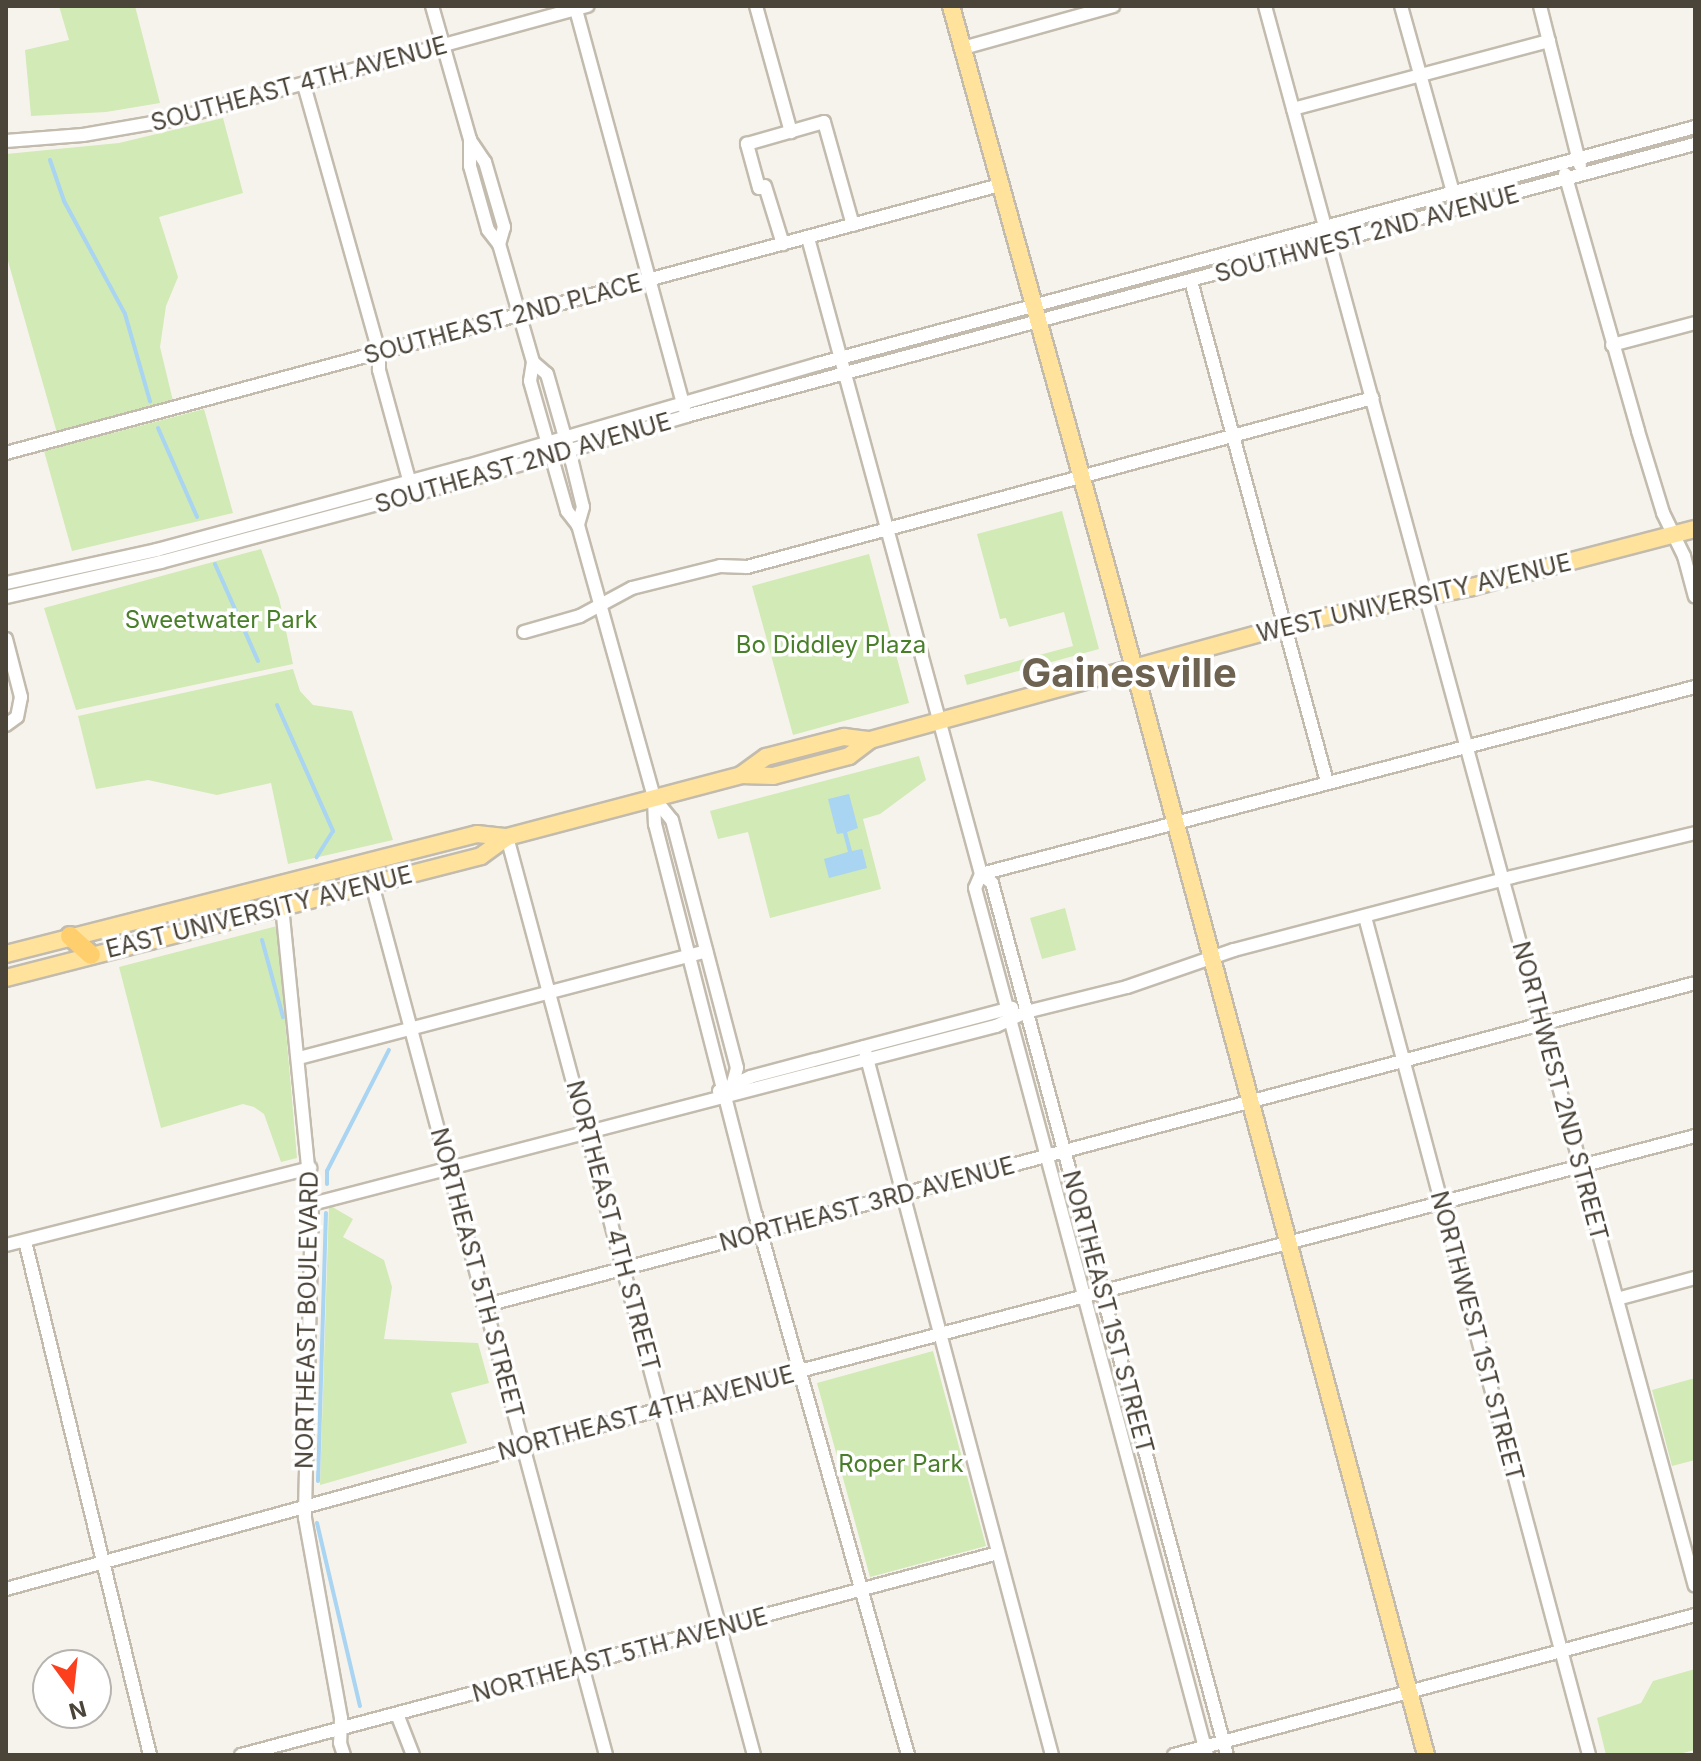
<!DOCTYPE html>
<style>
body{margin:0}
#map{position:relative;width:1701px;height:1761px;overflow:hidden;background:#f6f3ec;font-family:Inter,sans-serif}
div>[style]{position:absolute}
.green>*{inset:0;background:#d2eab5}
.water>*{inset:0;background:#a9d4f2}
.stream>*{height:4px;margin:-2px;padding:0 2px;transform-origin:2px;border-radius:2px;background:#a9d4f2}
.roads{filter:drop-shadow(2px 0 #c2bbae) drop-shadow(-2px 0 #c2bbae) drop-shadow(0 2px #c2bbae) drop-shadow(0 -2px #c2bbae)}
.minor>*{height:12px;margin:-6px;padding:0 6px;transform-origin:6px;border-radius:6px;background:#fff}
.major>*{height:16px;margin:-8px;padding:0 8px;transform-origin:8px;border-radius:8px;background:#ffe39c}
.highway>*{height:18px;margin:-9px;padding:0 9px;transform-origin:9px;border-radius:9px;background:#ffcf6e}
span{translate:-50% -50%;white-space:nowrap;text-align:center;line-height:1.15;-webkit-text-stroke:7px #fff;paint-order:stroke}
.street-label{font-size:24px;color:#4b4439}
.park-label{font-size:24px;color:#4a7f2a}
.town-label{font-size:40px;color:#6e6250;font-weight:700}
.frame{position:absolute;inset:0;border:8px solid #4b4439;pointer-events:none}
.north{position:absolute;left:32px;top:1649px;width:80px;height:80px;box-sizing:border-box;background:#fff;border:2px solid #b7b4b0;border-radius:50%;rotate:165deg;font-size:22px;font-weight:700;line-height:32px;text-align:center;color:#4b4439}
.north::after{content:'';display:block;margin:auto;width:28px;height:36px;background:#fc3f1d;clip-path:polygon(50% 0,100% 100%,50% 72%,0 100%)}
</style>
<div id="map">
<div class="green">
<i style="clip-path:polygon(59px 6px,135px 6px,160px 103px,106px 112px,31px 116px,25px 50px,69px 40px)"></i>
<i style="clip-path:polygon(223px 118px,243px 193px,159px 217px,178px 277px,166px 306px,160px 347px,173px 401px,57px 433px,6px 254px,6px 154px,119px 143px)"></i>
<i style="clip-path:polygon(204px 409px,233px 513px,72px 551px,44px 451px)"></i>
<i style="clip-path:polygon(1062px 511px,1099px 649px,967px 685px,964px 675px,1073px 646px,1064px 612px,1009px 627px,1006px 618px,1000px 619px,977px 534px)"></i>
<i style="clip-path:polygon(261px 549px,279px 598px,293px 664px,76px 710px,44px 608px)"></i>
<i style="clip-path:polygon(869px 554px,909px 703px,793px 735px,752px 586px)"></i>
<i style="clip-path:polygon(293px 669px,300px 691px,313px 705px,352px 711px,393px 840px,288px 864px,271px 783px,217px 795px,148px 780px,96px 789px,78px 716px)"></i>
<i style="clip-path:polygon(919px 756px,926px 780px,880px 814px,863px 819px,881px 889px,770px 918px,748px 832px,718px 839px,710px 811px)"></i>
<i style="clip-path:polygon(1065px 908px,1076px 950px,1042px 959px,1030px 918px)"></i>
<i style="clip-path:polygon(277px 926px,297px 1158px,281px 1162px,264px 1114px,254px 1107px,243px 1104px,161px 1128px,119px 967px)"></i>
<i style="clip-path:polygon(329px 1205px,353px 1219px,343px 1237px,384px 1260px,392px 1287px,384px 1339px,478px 1343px,489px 1383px,451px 1393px,467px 1443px,320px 1485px)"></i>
<i style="clip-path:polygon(933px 1351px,986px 1546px,870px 1577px,817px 1383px)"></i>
<i style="clip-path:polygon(1695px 1378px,1695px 1460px,1672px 1466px,1652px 1390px)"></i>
<i style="clip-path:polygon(1695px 1669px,1695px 1750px,1675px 1755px,1606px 1755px,1597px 1718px,1641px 1703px,1653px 1681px)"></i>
</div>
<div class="water">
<i style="clip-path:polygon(849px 794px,858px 828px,847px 832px,852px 851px,862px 849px,867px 868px,829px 878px,824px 859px,848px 852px,843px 833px,837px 834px,828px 799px)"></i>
</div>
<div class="stream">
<i style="left:50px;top:160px;width:43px;rotate:71.1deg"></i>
<i style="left:64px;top:201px;width:128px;rotate:61.6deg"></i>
<i style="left:125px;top:314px;width:91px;rotate:74deg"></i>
<i style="left:158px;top:428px;width:97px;rotate:66.3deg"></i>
<i style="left:215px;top:564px;width:106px;rotate:66.1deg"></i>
<i style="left:277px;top:705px;width:138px;rotate:66deg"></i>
<i style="left:333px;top:831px;width:31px;rotate:122deg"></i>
<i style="left:262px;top:940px;width:80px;rotate:74.7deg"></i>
<i style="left:327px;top:1184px;width:13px;rotate:-90deg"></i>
<i style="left:327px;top:1171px;width:136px;rotate:-62.9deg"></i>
<i style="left:318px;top:1481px;width:268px;rotate:-88.3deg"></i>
<i style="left:317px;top:1523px;width:188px;rotate:76.8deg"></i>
</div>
<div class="roads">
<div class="minor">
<i style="left:432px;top:6px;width:138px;rotate:74.1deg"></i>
<i style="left:470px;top:139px;width:27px;rotate:90deg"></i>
<i style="left:470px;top:166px;width:66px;rotate:74.3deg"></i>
<i style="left:488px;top:230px;width:18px;rotate:52deg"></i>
<i style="left:499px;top:244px;width:123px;rotate:73.9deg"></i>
<i style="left:533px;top:362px;width:19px;rotate:99deg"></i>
<i style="left:530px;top:381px;width:135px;rotate:74.1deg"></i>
<i style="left:567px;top:511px;width:18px;rotate:52deg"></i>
<i style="left:578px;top:525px;width:283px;rotate:74.4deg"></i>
<i style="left:654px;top:798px;width:26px;rotate:88deg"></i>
<i style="left:655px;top:824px;width:405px;rotate:75.6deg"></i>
<i style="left:756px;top:1216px;width:560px;rotate:74.25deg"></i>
<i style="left:575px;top:6px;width:417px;rotate:74.8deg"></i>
<i style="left:756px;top:6px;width:131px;rotate:74.5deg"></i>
<i style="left:1265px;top:6px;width:1637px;rotate:74.78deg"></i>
<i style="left:1401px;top:6px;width:200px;rotate:74.4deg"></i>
<i style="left:1540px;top:6px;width:164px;rotate:75.9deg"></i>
<i style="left:963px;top:48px;width:156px;rotate:-15.6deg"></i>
<i style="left:304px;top:85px;width:277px;rotate:74.3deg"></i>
<i style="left:379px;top:352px;width:18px;rotate:90deg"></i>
<i style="left:379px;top:370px;width:121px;rotate:74.7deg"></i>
<i style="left:1293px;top:109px;width:265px;rotate:-14.9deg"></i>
<i style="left:470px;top:140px;width:27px;rotate:56deg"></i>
<i style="left:485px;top:162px;width:68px;rotate:73.7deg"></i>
<i style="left:504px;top:227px;width:18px;rotate:106deg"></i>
<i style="left:6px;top:141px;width:77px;rotate:-4.5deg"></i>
<i style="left:83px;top:135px;width:88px;rotate:-9.8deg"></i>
<i style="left:170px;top:120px;width:433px;rotate:-15.3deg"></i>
<i style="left:1565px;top:174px;width:267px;rotate:74.1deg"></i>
<i style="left:1638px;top:431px;width:86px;rotate:73deg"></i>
<i style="left:1663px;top:513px;width:48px;rotate:64deg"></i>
<i style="left:1684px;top:556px;width:42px;rotate:75deg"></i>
<i style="left:765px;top:186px;width:61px;rotate:72.8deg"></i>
<i style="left:762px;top:187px;width:3px;rotate:162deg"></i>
<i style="left:759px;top:188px;width:46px;rotate:-105.3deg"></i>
<i style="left:747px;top:144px;width:80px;rotate:-15.9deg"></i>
<i style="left:824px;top:122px;width:107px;rotate:74.3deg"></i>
<i style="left:808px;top:238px;width:659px;rotate:74.78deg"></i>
<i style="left:981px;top:874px;width:14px;rotate:39deg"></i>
<i style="left:992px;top:883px;width:903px;rotate:74.92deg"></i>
<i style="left:1191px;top:281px;width:519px;rotate:74.81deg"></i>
<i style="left:1612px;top:345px;width:86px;rotate:-14.8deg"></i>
<i style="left:533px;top:362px;width:18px;rotate:41deg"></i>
<i style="left:547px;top:374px;width:91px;rotate:74.1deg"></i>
<i style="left:572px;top:462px;width:46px;rotate:76.3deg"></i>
<i style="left:583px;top:507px;width:19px;rotate:106deg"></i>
<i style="left:6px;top:453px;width:1029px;rotate:-15.09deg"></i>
<i style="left:6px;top:583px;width:155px;rotate:-12.3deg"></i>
<i style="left:157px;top:550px;width:321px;rotate:-15.2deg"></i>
<i style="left:467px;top:466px;width:366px;rotate:-16.2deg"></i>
<i style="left:818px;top:364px;width:908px;rotate:-15.12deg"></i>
<i style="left:6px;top:597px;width:159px;rotate:-12.7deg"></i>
<i style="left:161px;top:562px;width:321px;rotate:-15deg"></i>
<i style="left:471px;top:479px;width:224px;rotate:-16.3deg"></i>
<i style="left:686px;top:416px;width:1045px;rotate:-15.09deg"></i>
<i style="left:524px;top:632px;width:58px;rotate:-15.9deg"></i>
<i style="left:580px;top:616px;width:59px;rotate:-28.3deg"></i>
<i style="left:632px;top:588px;width:91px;rotate:-14deg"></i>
<i style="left:720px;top:566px;width:27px;rotate:2deg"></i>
<i style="left:747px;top:567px;width:648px;rotate:-15.11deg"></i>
<i style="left:6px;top:639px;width:60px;rotate:75.5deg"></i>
<i style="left:21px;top:697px;width:20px;rotate:101deg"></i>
<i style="left:17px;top:717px;width:14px;rotate:144deg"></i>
<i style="left:654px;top:798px;width:28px;rotate:51deg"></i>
<i style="left:672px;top:820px;width:256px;rotate:75.3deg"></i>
<i style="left:737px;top:1068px;width:20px;rotate:105deg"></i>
<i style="left:507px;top:837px;width:951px;rotate:74.94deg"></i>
<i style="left:981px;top:874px;width:15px;rotate:113deg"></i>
<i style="left:975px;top:888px;width:898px;rotate:75.02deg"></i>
<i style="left:981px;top:874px;width:738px;rotate:-14.68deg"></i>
<i style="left:276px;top:884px;width:23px;rotate:75deg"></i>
<i style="left:282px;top:906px;width:300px;rotate:84.3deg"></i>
<i style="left:312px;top:1204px;width:314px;rotate:91.3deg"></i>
<i style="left:305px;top:1518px;width:203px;rotate:79.8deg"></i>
<i style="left:341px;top:1718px;width:25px;rotate:92deg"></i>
<i style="left:340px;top:1743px;width:13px;rotate:72deg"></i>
<i style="left:372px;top:884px;width:902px;rotate:74.96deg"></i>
<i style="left:1365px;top:917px;width:867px;rotate:75.03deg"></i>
<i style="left:864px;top:1047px;width:733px;rotate:75.13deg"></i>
<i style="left:299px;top:1058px;width:421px;rotate:-14.7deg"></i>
<i style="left:719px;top:1091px;width:34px;rotate:-24deg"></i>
<i style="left:750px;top:1077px;width:271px;rotate:-14.8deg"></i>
<i style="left:312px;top:1204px;width:707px;rotate:-14.59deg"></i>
<i style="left:996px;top:1026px;width:33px;rotate:-25deg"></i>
<i style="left:1026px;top:1012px;width:104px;rotate:-13.9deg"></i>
<i style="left:1127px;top:987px;width:113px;rotate:-19.1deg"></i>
<i style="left:1234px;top:950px;width:287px;rotate:-14.7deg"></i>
<i style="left:1512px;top:877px;width:188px;rotate:-13.5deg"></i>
<i style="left:25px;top:1241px;width:529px;rotate:76.33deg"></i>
<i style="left:6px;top:1245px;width:314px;rotate:-14.2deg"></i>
<i style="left:1617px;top:1299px;width:81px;rotate:-15.1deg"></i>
<i style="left:483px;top:1306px;width:1254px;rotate:-14.92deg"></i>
<i style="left:6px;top:1589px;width:811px;rotate:-15.37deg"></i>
<i style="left:788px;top:1374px;width:938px;rotate:-14.7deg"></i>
<i style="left:397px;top:1714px;width:44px;rotate:68.7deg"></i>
<i style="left:241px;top:1755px;width:783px;rotate:-14.94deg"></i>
<i style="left:1174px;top:1755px;width:539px;rotate:-15.04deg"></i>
</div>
<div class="major">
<i style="left:951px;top:6px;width:606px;rotate:74.5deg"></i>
<i style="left:1113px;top:590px;width:1206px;rotate:74.96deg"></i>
<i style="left:741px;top:775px;width:31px;rotate:-36deg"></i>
<i style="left:766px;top:757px;width:81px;rotate:-14.4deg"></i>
<i style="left:844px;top:737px;width:26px;rotate:7deg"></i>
<i style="left:870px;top:740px;width:450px;rotate:-15.3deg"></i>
<i style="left:1304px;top:621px;width:171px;rotate:-11.4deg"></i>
<i style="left:1472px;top:587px;width:230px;rotate:-14.6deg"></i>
<i style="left:6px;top:954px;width:486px;rotate:-14.3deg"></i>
<i style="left:477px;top:834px;width:30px;rotate:6deg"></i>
<i style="left:6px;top:978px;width:490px;rotate:-14.4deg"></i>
<i style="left:481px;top:856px;width:32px;rotate:-36deg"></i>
<i style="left:507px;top:837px;width:242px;rotate:-14.8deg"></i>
<i style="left:741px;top:775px;width:32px;rotate:2deg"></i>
<i style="left:773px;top:776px;width:79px;rotate:-14.7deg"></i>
<i style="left:849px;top:756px;width:26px;rotate:-37deg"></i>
</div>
<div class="highway">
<i style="left:70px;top:936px;width:28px;rotate:42deg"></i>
</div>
</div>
<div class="street-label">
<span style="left:299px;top:84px;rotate:-15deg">SOUTHEAST 4TH AVENUE</span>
<span style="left:1367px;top:234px;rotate:-15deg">SOUTHWEST 2ND AVENUE</span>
<span style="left:503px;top:319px;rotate:-15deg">SOUTHEAST 2ND PLACE</span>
<span style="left:523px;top:463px;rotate:-16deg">SOUTHEAST 2ND AVENUE</span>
<span style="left:1414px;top:598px;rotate:-13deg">WEST UNIVERSITY AVENUE</span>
<span style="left:259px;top:912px;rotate:-14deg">EAST UNIVERSITY AVENUE</span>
<span style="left:1560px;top:1091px;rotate:75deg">NORTHWEST 2ND STREET</span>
<span style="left:867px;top:1204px;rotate:-15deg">NORTHEAST 3RD AVENUE</span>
<span style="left:613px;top:1226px;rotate:75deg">NORTHEAST 4TH STREET</span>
<span style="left:477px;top:1273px;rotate:75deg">NORTHEAST 5TH STREET</span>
<span style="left:1108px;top:1312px;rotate:75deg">NORTHEAST 1ST STREET</span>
<span style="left:307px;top:1320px;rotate:-89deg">NORTHEAST BOULEVARD</span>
<span style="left:1477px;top:1336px;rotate:75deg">NORTHWEST 1ST STREET</span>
<span style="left:646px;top:1413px;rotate:-15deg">NORTHEAST 4TH AVENUE</span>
<span style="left:620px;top:1655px;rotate:-15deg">NORTHEAST 5TH AVENUE</span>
</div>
<div class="park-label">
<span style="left:221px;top:620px">Sweetwater Park</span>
<span style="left:831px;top:645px">Bo Diddley Plaza</span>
<span style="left:901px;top:1464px">Roper Park</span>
</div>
<div class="town-label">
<span style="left:1129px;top:673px">Gainesville</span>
</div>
<div class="frame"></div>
<div class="north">N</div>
</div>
